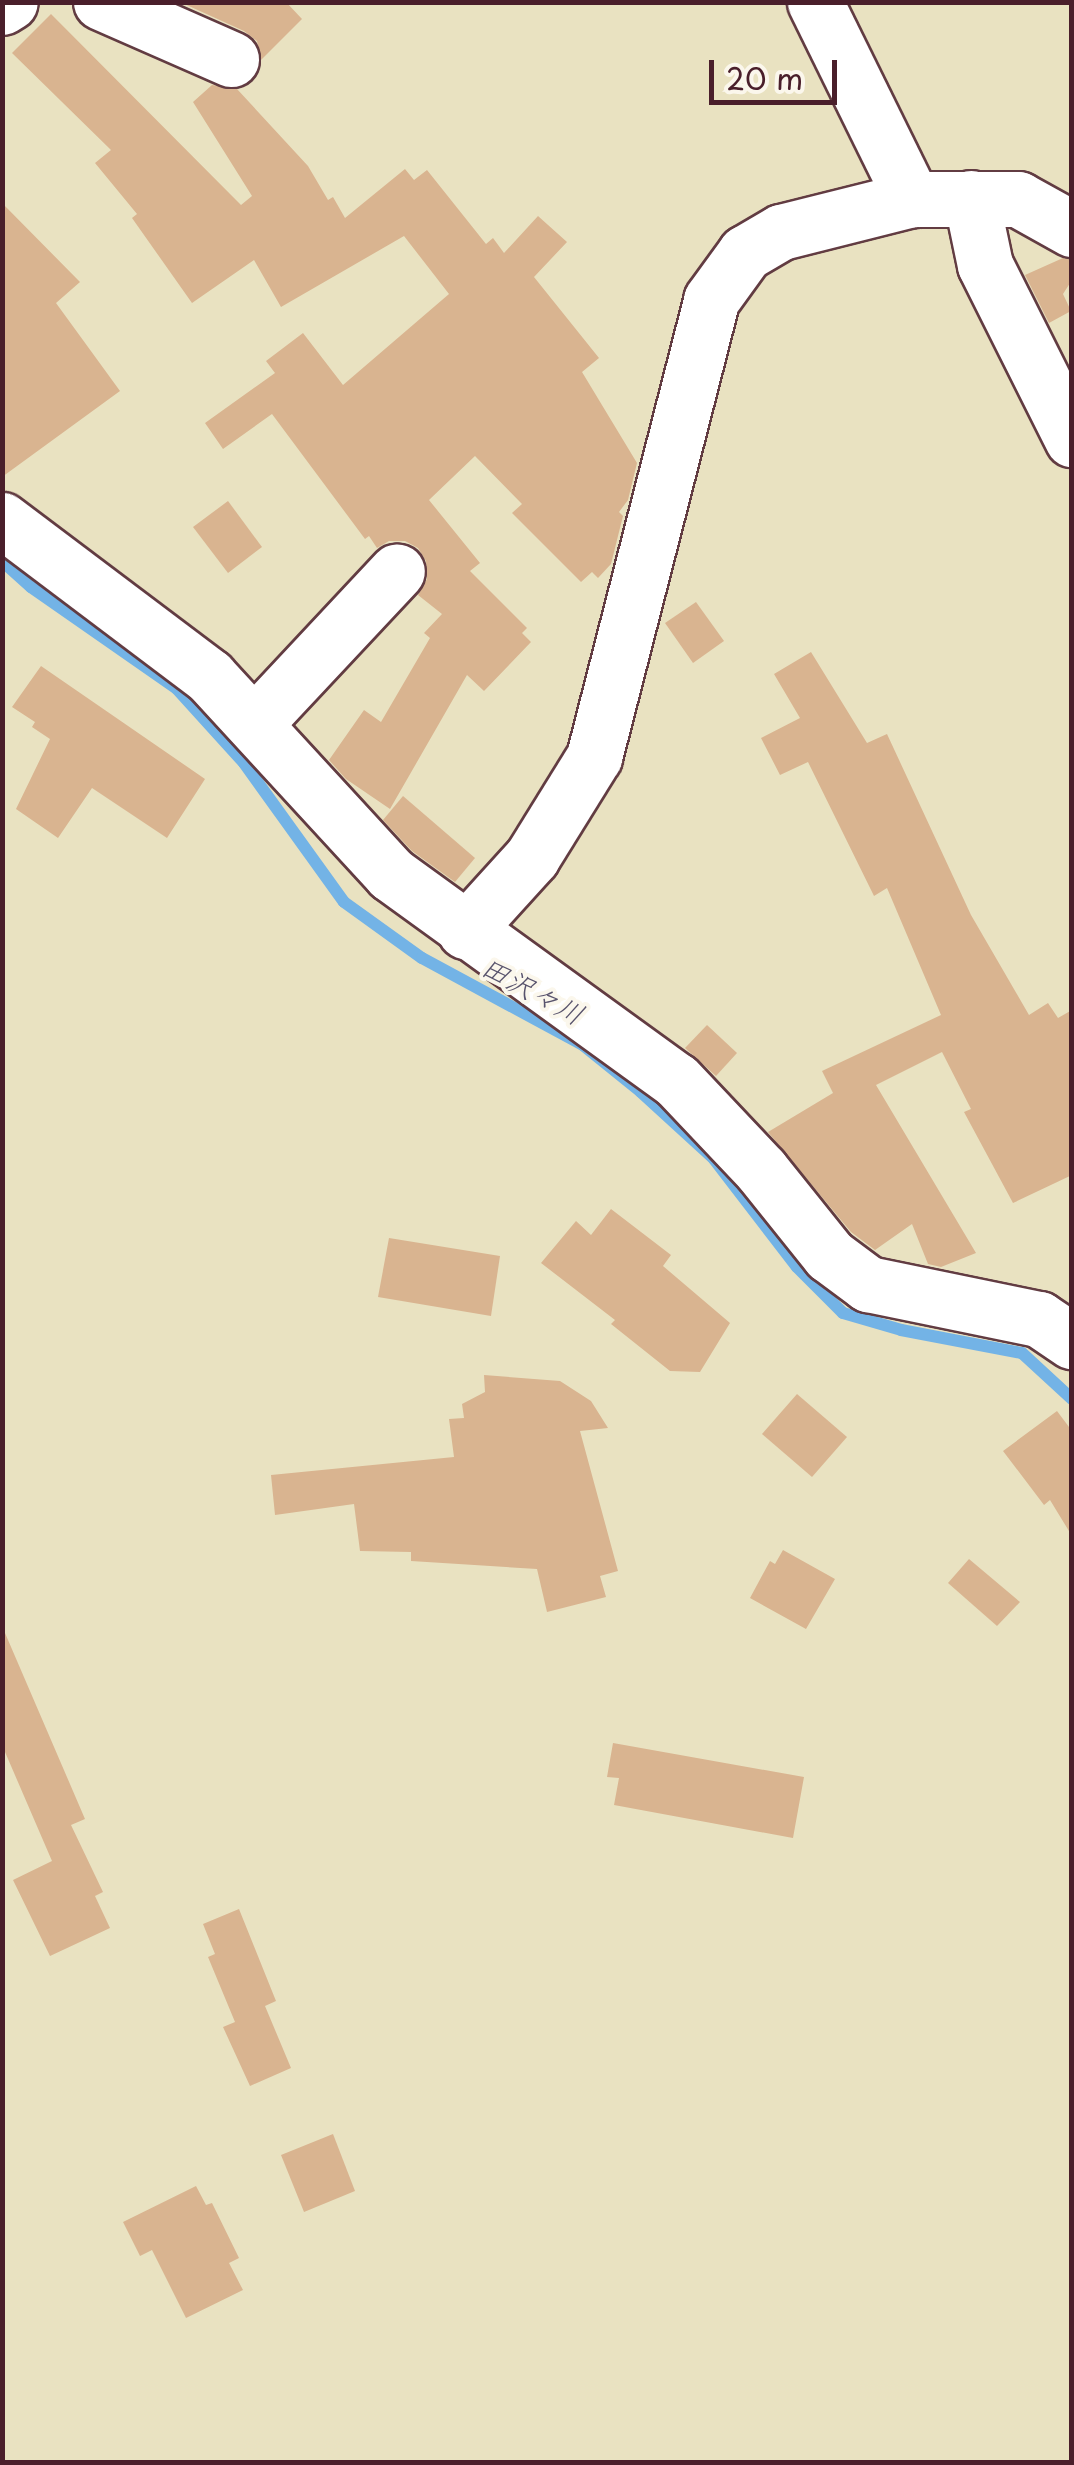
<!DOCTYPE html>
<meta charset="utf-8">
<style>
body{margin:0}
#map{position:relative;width:1074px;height:2465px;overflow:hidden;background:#e9e2c1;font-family:"Playpen Sans","Klee One",sans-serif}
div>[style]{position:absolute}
.stream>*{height:12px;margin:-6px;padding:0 6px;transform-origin:6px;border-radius:6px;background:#73b3e6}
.building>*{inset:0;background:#d9b490}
.roads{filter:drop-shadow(2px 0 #623c42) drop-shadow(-2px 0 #623c42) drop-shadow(0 2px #623c42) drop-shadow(0 -2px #623c42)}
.minor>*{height:55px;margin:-27.5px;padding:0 27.5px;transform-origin:27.5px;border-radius:27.5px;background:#fff}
span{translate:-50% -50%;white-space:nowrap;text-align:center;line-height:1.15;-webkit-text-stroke:8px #fbf7ec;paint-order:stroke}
.water-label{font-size:28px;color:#58536c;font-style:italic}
.frame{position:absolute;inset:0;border:5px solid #4a1f2b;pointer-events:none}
.scale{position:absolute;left:709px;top:60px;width:128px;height:45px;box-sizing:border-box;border:5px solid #4a1f2b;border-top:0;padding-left:12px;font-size:30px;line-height:35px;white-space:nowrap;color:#4a1f2b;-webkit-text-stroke:8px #fbf7ec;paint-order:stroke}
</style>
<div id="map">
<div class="stream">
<i style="left:2px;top:561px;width:39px;rotate:42deg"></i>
<i style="left:31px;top:587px;width:178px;rotate:34.9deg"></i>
<i style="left:177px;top:689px;width:100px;rotate:47.8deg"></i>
<i style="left:244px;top:763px;width:171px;rotate:54.3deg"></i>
<i style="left:344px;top:902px;width:96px;rotate:35.7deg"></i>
<i style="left:422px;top:958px;width:183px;rotate:28.4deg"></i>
<i style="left:583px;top:1045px;width:75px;rotate:39deg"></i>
<i style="left:641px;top:1092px;width:99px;rotate:42.5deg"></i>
<i style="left:714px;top:1159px;width:136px;rotate:52.5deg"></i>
<i style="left:797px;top:1267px;width:65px;rotate:45deg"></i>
<i style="left:843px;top:1313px;width:60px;rotate:16.3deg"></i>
<i style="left:901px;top:1330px;width:123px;rotate:10.8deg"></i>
<i style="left:1022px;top:1353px;width:68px;rotate:42.6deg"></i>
</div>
<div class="building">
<i style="clip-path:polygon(180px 2px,286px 2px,302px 19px,261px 60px,257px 41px,244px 31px)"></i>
<i style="clip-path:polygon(51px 14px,241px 205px,252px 196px,193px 102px,212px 85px,237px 89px,308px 166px,328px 200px,333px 197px,345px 218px,405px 169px,414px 180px,427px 170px,486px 244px,493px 238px,504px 253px,538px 216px,567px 242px,534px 277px,599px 358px,582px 372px,637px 463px,628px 500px,619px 512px,623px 516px,611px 564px,598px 578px,592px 572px,581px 582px,512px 513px,522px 504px,475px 456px,429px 500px,480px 563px,470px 571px,527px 628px,522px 633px,531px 642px,484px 691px,467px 675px,390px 809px,346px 779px,329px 760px,364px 710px,381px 722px,430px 638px,424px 633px,442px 614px,418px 595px,427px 579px,426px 561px,418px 548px,405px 541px,389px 541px,377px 548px,369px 536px,365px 539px,272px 414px,223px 449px,205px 423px,275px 373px,266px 361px,303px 333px,343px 385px,449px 294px,404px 236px,281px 307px,254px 260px,192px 303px,132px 218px,137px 214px,95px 163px,111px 150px,12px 53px)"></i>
<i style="clip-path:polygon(2px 203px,80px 282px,56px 303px,120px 391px,2px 477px)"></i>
<i style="clip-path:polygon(1063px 258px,1072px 260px,1072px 280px,1063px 294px,1071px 311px,1049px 323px,1025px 275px)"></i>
<i style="clip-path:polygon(228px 501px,262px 547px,228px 573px,193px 527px)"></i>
<i style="clip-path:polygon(696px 602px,724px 641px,693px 663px,665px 623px)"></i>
<i style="clip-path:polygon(811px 652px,867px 743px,887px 734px,971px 915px,1029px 1015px,1048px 1003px,1058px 1018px,1072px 1010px,1072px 1175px,1013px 1203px,964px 1112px,971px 1109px,942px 1052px,876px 1085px,976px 1253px,941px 1267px,928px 1264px,912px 1224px,875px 1250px,851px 1232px,768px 1132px,833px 1093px,822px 1071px,941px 1015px,887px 888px,874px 896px,808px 762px,780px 775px,761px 738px,800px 718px,774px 674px)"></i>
<i style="clip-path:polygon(41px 666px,205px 779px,167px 838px,92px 788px,58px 838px,16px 809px,50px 739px,32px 727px,35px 722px,12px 707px)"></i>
<i style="clip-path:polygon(403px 796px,475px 858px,455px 882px,412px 851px,383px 820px)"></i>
<i style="clip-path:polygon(707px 1025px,737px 1053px,716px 1076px,685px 1048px)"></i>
<i style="clip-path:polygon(611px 1209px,671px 1255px,663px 1266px,730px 1323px,700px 1372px,670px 1371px,611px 1324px,615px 1320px,541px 1263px,576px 1221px,591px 1235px)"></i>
<i style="clip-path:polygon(389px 1238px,500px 1256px,491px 1316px,378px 1297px)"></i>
<i style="clip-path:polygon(484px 1375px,560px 1381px,591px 1401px,608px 1428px,580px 1431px,618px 1571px,600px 1576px,606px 1597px,547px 1612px,537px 1569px,411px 1561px,411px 1552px,360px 1551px,354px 1504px,275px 1515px,271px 1475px,454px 1457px,449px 1419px,464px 1418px,462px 1404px,485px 1392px)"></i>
<i style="clip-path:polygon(797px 1394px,847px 1437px,812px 1477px,762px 1434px)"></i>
<i style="clip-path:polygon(1057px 1411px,1072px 1431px,1072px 1536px,1050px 1500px,1044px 1505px,1003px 1451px)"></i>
<i style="clip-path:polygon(783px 1550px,835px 1579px,806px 1629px,750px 1598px,770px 1561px,775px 1564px)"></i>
<i style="clip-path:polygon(969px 1559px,1020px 1602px,997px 1626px,948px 1583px)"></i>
<i style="clip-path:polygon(2px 1626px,85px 1819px,71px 1825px,103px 1892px,95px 1896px,110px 1928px,50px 1956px,13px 1880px,52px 1861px,2px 1745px)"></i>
<i style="clip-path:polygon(613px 1743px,804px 1777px,793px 1838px,614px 1805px,619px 1778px,607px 1777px)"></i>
<i style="clip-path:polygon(239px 1909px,276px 2001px,265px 2006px,291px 2068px,250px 2086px,223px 2027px,235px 2022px,208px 1957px,215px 1954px,203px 1924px)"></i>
<i style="clip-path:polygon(333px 2134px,355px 2191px,304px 2212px,281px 2155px)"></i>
<i style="clip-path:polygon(196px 2186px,206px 2205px,212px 2203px,239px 2258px,229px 2263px,243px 2290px,186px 2318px,152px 2250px,140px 2256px,123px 2222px)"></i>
</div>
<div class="roads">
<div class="minor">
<i style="left:101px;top:2px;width:142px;rotate:23.7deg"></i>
<i style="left:815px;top:2px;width:220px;rotate:63.8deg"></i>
<i style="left:2px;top:7px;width:9px;rotate:-32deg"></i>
<i style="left:971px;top:198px;width:68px;rotate:78.2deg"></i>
<i style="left:985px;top:265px;width:195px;rotate:63.4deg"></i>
<i style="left:2px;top:520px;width:259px;rotate:37deg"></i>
<i style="left:209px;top:676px;width:269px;rotate:47.4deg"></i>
<i style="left:391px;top:874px;width:352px;rotate:35.9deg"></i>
<i style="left:676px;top:1080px;width:124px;rotate:46.6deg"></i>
<i style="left:761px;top:1170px;width:109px;rotate:51.3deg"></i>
<i style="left:829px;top:1255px;width:49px;rotate:36.6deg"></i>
<i style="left:868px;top:1284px;width:175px;rotate:11.6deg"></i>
<i style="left:1039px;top:1319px;width:40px;rotate:34deg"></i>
<i style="left:254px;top:724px;width:209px;rotate:-46.9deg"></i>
<i style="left:465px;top:931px;width:100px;rotate:-47.8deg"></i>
<i style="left:532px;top:857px;width:118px;rotate:-58.2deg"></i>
<i style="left:594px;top:757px;width:472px;rotate:-75.6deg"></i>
<i style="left:711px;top:300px;width:58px;rotate:-54.1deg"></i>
<i style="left:745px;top:253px;width:42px;rotate:-30.3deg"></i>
<i style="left:781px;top:232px;width:135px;rotate:-14.1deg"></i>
<i style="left:912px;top:199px;width:106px"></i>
<i style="left:1018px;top:199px;width:62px;rotate:29.1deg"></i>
</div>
</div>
<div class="water-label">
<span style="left:533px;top:990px;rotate:28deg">田沢々川</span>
</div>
<div class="frame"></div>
<div class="scale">20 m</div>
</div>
